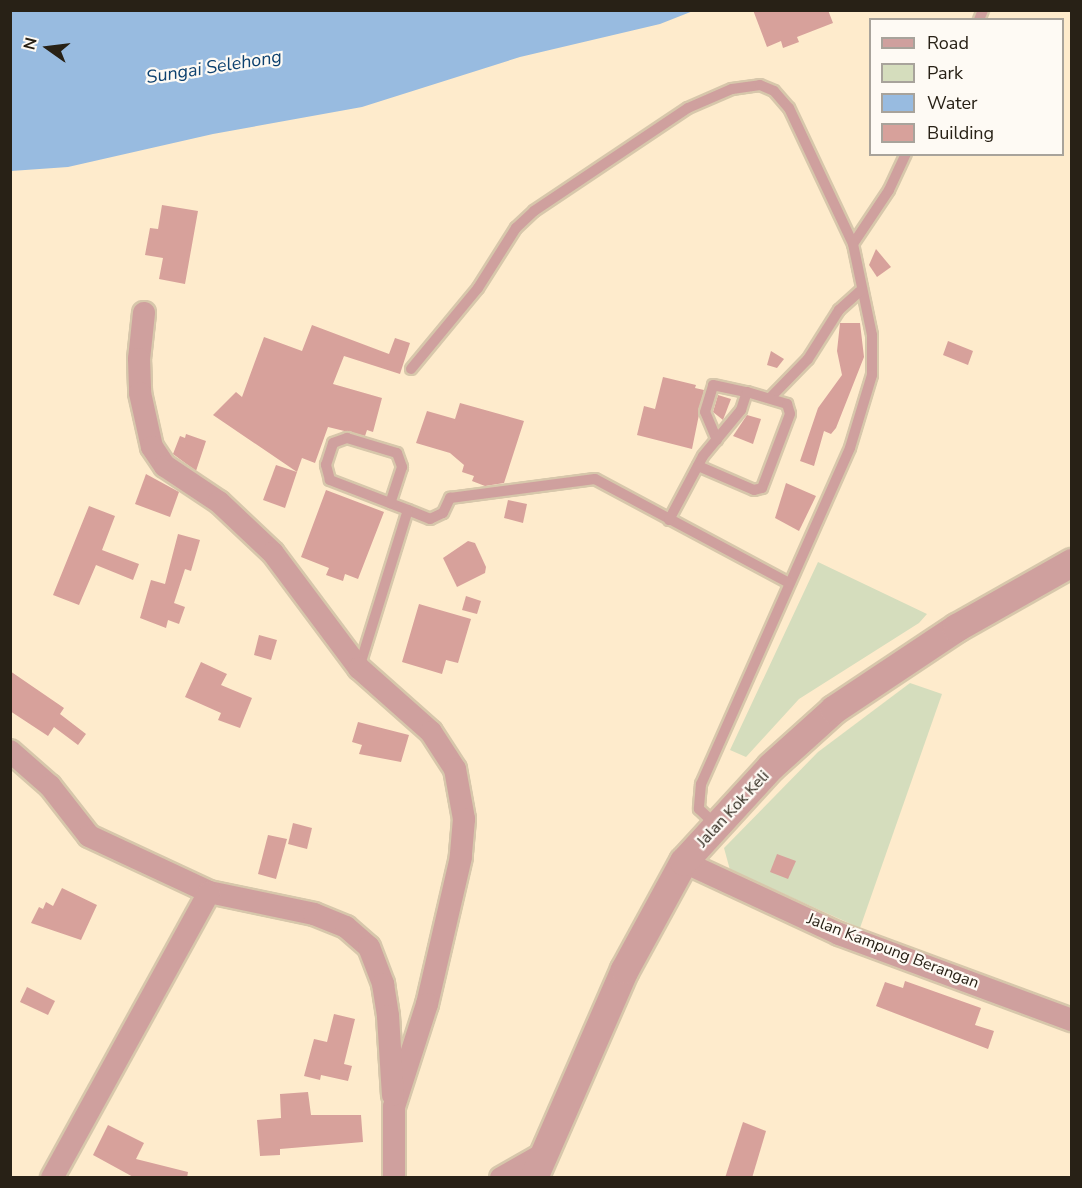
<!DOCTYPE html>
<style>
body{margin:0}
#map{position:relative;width:1082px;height:1188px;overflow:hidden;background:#feebcc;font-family:"Nunito Sans",sans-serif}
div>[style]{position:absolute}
.green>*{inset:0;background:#d5ddbd}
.water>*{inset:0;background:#98bbe0}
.building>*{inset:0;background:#d7a19b}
.roads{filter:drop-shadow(2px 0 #d7c7ab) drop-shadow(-2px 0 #d7c7ab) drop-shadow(0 2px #d7c7ab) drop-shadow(0 -2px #d7c7ab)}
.service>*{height:10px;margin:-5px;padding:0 5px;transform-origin:5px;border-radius:5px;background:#cfa09e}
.minor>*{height:22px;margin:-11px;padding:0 11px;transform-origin:11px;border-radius:11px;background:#cfa09e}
.tertiary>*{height:28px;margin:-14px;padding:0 14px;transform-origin:14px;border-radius:14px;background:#cfa09e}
span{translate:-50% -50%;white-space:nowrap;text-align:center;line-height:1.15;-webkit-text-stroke:4.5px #fefaf4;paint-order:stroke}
.street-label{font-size:16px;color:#282116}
.water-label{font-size:18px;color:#0d416f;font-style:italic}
.frame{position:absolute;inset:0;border:12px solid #282116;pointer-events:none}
.legend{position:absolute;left:869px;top:18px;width:195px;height:138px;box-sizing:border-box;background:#fefaf4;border:2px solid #a8a39b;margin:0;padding:8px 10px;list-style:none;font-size:18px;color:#282116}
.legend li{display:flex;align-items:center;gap:12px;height:30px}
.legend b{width:30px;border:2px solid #a8a39b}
.north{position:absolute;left:18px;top:18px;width:60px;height:60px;-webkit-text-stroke:4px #fefaf4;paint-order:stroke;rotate:284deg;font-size:16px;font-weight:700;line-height:24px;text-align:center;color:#282116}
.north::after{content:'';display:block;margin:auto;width:21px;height:27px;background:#282116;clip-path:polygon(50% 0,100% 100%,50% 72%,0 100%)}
</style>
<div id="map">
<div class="green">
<i style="clip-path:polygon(818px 562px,927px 614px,919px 623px,799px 699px,746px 757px,730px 750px)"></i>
<i style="clip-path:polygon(910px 683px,942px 694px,860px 928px,730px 870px,724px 848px,818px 752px)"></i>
</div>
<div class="water">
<i style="clip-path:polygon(11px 10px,693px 10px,693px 11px,660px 24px,520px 57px,362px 107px,213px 134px,68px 167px,11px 171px)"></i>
</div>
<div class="building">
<i style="clip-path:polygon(753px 10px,828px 10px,833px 23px,797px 37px,799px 42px,783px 48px,781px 41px,767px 47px)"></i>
<i style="clip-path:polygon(162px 205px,198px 211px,185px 284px,159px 279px,163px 258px,145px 255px,150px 228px,158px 229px)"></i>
<i style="clip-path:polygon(876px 249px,891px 267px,877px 277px,869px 265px)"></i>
<i style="clip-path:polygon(840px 323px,860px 323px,864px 357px,836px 428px,831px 434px,824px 431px,814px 466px,800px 461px,818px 408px,842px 375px,837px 351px)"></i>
<i style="clip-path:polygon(312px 325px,389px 354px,395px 338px,410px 343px,400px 374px,344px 356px,333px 384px,382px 398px,373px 432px,367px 430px,365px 436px,328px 427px,315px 463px,302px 458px,297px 472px,213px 415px,236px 392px,242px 397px,264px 337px,302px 351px)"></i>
<i style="clip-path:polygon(948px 341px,973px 351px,968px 365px,943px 355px)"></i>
<i style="clip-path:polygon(771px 351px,784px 359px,777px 368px,767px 365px)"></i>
<i style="clip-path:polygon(663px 377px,696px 385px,695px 388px,704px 390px,692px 449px,637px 435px,644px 406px,655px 409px)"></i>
<i style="clip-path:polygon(718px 395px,731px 399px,723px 420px,713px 412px)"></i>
<i style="clip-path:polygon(460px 403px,524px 421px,504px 483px,485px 486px,472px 481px,474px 476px,462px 472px,464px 465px,450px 453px,416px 443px,427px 411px,455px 419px)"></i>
<i style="clip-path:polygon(747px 415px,761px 419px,753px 444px,733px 436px)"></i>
<i style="clip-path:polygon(186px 434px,206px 441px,196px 471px,173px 454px,180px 436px,185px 438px)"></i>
<i style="clip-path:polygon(276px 465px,297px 472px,285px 508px,263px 500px)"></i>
<i style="clip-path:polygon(146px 474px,179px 492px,170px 517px,135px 504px)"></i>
<i style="clip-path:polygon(786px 483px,816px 496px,799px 531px,775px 518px)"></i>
<i style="clip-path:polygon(326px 490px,384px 512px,358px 579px,345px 574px,343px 581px,326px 575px,329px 568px,301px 557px)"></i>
<i style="clip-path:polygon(508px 500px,527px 504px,523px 523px,504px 518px)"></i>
<i style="clip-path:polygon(89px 506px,115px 516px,102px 550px,139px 564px,133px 580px,96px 565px,79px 605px,53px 595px)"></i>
<i style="clip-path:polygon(178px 534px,200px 540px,191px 571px,185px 569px,174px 603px,185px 607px,179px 624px,168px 620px,166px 628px,140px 618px,151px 580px,165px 584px)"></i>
<i style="clip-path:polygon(468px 541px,475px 543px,486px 567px,485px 573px,457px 587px,443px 558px)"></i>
<i style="clip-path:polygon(466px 596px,481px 601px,477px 614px,462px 610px)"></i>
<i style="clip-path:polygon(419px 604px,471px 619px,458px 663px,446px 660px,442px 674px,402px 662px)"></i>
<i style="clip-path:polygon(259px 635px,277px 640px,271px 660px,254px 655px)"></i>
<i style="clip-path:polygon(201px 662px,227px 674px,221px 685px,252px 698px,240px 728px,218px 720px,221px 713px,185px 697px)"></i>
<i style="clip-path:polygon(10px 671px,64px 708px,60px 714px,86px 734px,78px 745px,54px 727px,48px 736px,10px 711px)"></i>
<i style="clip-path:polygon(358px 722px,409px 735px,401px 762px,359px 754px,362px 745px,352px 742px)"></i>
<i style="clip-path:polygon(293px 823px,312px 828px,307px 849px,288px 844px)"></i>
<i style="clip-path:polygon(268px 835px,287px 839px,276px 879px,258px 874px)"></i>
<i style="clip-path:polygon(777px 854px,796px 861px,788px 879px,770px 872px)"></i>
<i style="clip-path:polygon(62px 888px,97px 905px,81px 940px,31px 923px,39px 907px,43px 909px,46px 902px,53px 906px)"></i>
<i style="clip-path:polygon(905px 981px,981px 1008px,975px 1025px,994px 1031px,988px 1049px,876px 1006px,885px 982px,903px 988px)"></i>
<i style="clip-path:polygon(27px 987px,55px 1001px,48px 1015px,20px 1002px)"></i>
<i style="clip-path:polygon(334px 1014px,355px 1019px,344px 1064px,352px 1066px,348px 1081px,321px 1075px,320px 1080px,304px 1076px,314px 1039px,327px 1042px)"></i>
<i style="clip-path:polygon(308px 1092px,311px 1115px,361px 1115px,363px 1142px,280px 1149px,280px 1155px,260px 1156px,257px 1120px,281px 1118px,280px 1094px)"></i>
<i style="clip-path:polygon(743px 1122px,766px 1131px,752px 1178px,725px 1178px)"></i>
<i style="clip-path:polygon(108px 1125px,144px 1143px,136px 1159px,188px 1172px,187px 1178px,135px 1178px,93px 1155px)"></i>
</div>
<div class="roads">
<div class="service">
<i style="left:979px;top:20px;width:11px;rotate:-68deg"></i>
<i style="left:853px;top:244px;width:65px;rotate:-56.3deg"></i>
<i style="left:889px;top:190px;width:40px;rotate:-65deg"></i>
<i style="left:411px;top:369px;width:105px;rotate:-50.4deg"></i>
<i style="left:478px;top:288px;width:71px;rotate:-57.7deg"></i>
<i style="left:516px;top:228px;width:25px;rotate:-43deg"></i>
<i style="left:534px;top:211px;width:185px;rotate:-33.8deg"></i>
<i style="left:688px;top:108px;width:48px;rotate:-23.4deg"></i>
<i style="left:732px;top:89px;width:28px;rotate:-8deg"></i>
<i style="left:760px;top:85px;width:15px;rotate:23deg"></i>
<i style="left:774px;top:91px;width:23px;rotate:49deg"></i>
<i style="left:789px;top:108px;width:150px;rotate:64.8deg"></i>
<i style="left:853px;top:244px;width:93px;rotate:78.2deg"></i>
<i style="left:872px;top:335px;width:40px;rotate:90deg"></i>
<i style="left:872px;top:375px;width:76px;rotate:106.8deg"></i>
<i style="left:850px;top:448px;width:368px;rotate:113.9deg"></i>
<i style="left:701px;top:784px;width:25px;rotate:95deg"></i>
<i style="left:699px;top:809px;width:25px;rotate:43deg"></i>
<i style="left:770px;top:398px;width:54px;rotate:-45.7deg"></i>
<i style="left:808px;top:359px;width:58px;rotate:-57.7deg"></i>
<i style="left:839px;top:310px;width:28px;rotate:-42deg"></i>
<i style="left:717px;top:440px;width:30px;rotate:-113deg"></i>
<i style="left:705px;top:412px;width:28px;rotate:-73deg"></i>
<i style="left:713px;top:385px;width:35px;rotate:12deg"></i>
<i style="left:408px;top:510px;width:24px;rotate:22deg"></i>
<i style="left:430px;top:519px;width:14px;rotate:-25deg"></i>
<i style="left:443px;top:513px;width:17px;rotate:-65deg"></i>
<i style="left:450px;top:498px;width:146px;rotate:-7.5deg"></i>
<i style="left:595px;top:479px;width:220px;rotate:28.2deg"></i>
<i style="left:669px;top:520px;width:72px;rotate:-62deg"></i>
<i style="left:703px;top:456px;width:60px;rotate:-50.4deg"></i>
<i style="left:741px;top:410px;width:19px;rotate:-72deg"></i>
<i style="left:747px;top:392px;width:42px;rotate:16.7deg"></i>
<i style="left:787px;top:404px;width:10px;rotate:73deg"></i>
<i style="left:790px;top:414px;width:79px;rotate:110.7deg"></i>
<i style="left:762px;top:488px;width:8px;rotate:166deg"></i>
<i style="left:754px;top:490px;width:61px;rotate:-156.8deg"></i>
<i style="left:359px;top:668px;width:165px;rotate:-72.8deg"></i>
<i style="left:408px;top:510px;width:84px;rotate:-159deg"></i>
<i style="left:330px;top:480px;width:16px;rotate:-105deg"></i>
<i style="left:326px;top:465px;width:23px;rotate:-72deg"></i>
<i style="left:333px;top:443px;width:15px;rotate:-20deg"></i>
<i style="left:347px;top:438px;width:52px;rotate:16.7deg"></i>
<i style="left:397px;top:453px;width:15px;rotate:70deg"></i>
<i style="left:402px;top:467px;width:38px;rotate:108deg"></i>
</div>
<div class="minor">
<i style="left:144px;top:313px;width:46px;rotate:96.2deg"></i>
<i style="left:139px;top:359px;width:34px;rotate:88deg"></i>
<i style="left:140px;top:393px;width:55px;rotate:77.5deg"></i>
<i style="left:152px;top:447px;width:23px;rotate:56deg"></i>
<i style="left:165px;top:466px;width:65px;rotate:33.7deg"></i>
<i style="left:219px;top:502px;width:74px;rotate:43.4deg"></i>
<i style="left:273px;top:553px;width:144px;rotate:53.2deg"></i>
<i style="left:359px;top:668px;width:96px;rotate:41.6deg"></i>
<i style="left:431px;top:732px;width:44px;rotate:57deg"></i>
<i style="left:455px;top:769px;width:51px;rotate:79.8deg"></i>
<i style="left:464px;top:819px;width:38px;rotate:95deg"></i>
<i style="left:461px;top:857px;width:151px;rotate:103deg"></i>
<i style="left:427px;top:1004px;width:108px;rotate:107.8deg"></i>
<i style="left:394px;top:1107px;width:71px;rotate:90deg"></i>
<i style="left:10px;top:751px;width:53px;rotate:41.2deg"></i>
<i style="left:50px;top:786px;width:63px;rotate:52deg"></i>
<i style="left:89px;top:836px;width:132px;rotate:25deg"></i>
<i style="left:209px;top:892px;width:107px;rotate:11.8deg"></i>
<i style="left:314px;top:914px;width:35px;rotate:22deg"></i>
<i style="left:346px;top:927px;width:30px;rotate:41deg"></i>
<i style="left:369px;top:947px;width:40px;rotate:69deg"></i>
<i style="left:383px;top:984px;width:32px;rotate:81deg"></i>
<i style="left:388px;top:1016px;width:79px;rotate:86.4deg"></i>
<i style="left:684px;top:862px;width:171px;rotate:24.9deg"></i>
<i style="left:839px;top:934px;width:248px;rotate:20.3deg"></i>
<i style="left:52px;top:1178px;width:326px;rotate:-61.2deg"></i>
<i style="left:501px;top:1178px;width:51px;rotate:-29.6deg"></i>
</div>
<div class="tertiary">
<i style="left:534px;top:1178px;width:227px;rotate:-66.4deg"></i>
<i style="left:625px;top:970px;width:123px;rotate:-61.4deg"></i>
<i style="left:684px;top:862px;width:129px;rotate:-47.5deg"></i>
<i style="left:771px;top:767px;width:85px;rotate:-42.1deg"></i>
<i style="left:834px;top:710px;width:148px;rotate:-33.7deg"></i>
<i style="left:957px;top:628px;width:132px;rotate:-29.5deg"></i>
</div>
</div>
<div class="street-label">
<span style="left:733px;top:809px;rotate:-47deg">Jalan Kok Keli</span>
<span style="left:893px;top:951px;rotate:21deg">Jalan Kampung Berangan</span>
</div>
<div class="water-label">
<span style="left:214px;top:67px;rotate:-9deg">Sungai Selehong</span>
</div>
<div class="frame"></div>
<ul class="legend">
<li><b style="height:8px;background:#cfa09e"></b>Road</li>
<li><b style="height:16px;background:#d5ddbd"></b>Park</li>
<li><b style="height:16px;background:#98bbe0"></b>Water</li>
<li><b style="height:16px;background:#d7a19b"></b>Building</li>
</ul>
<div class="north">N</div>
</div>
